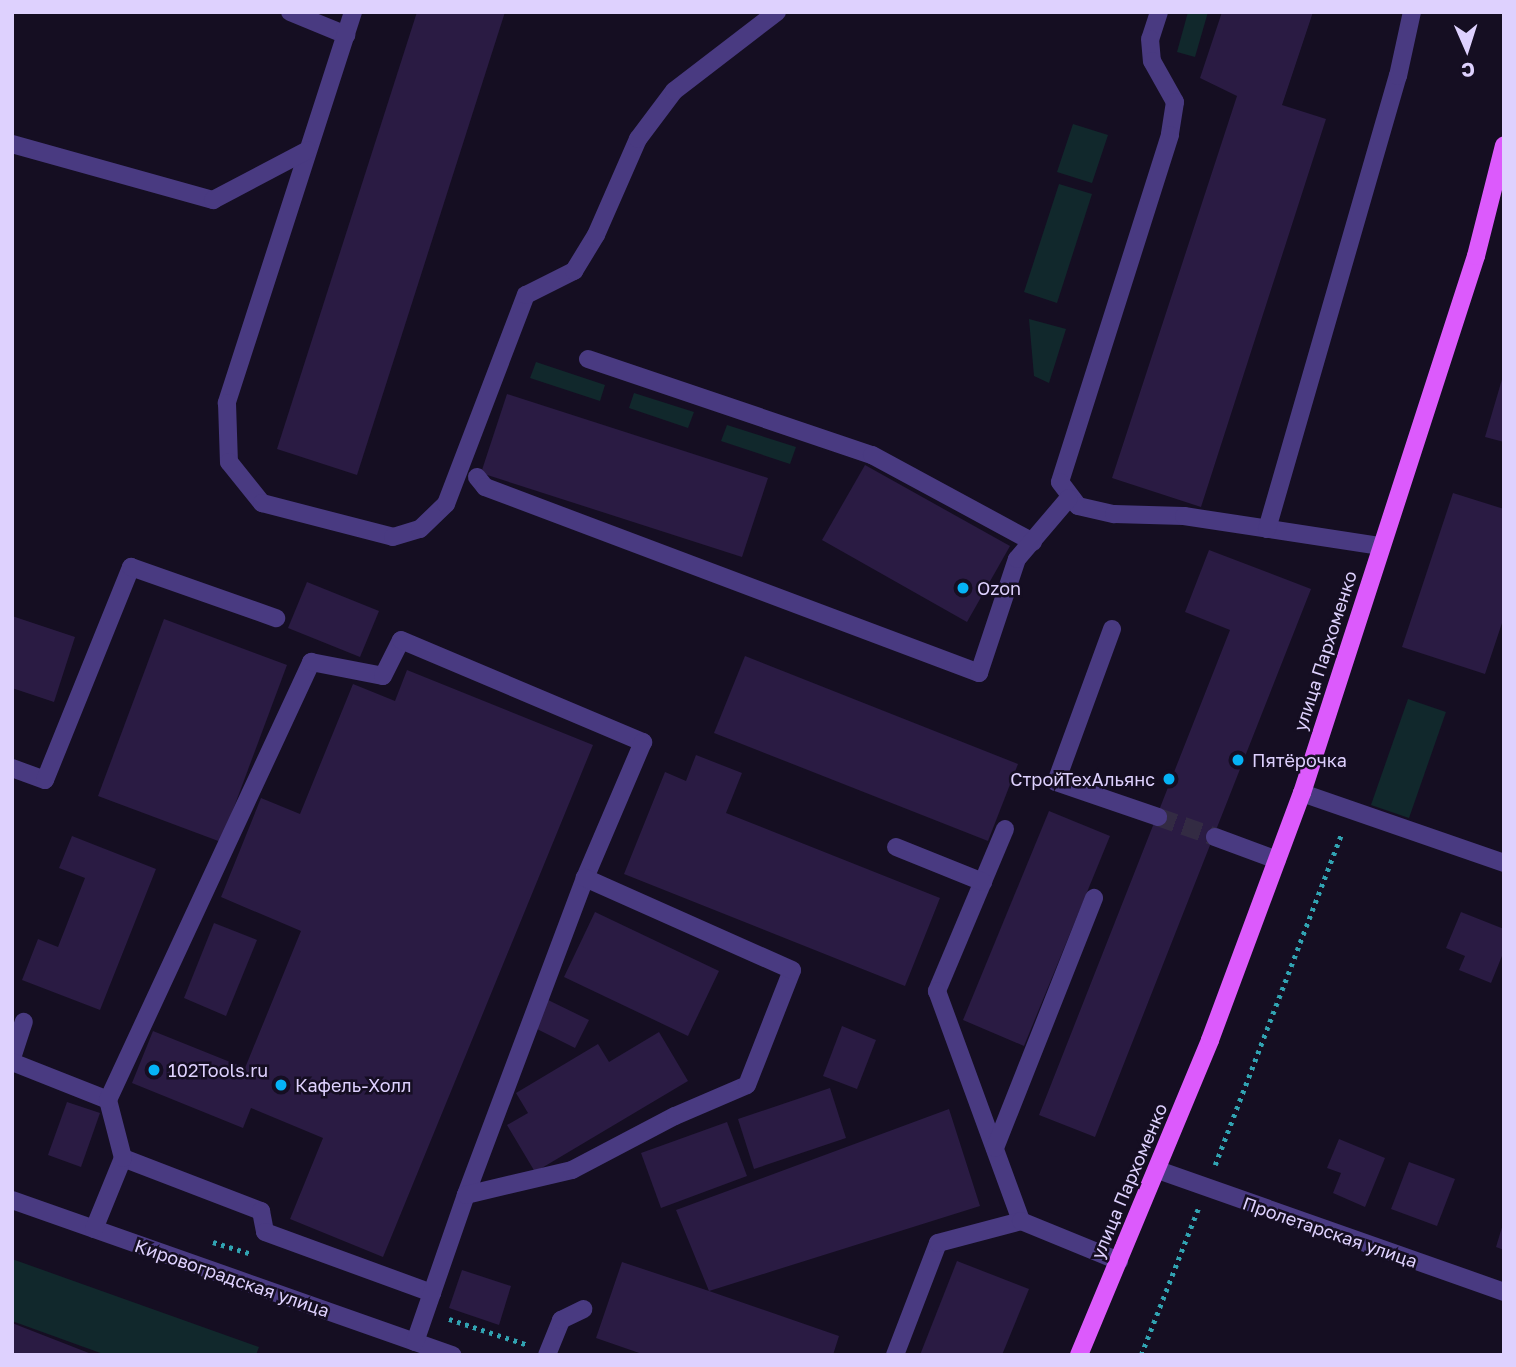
<!DOCTYPE html>
<meta charset="utf-8">
<style>
body{margin:0}
#map{position:relative;width:1516px;height:1367px;overflow:hidden;background:#150e22;font-family:"Golos Text",sans-serif}
div>[style]{position:absolute}
.green>*{inset:0;background:#11282c}
.building>*{inset:0;background:#2a1b43}
.minor-tunnel>*{height:18px;margin-top:-9px;transform-origin:0;background:repeating-linear-gradient(90deg,#332b43 0 18px,transparent 0 27px)}
.path>*{height:4.5px;margin-top:-2.25px;transform-origin:0;background:repeating-linear-gradient(90deg,#31a3b2 0 3.5px,transparent 0 8.5px)}
.minor>*{height:18px;margin:-9px;padding:0 9px;transform-origin:9px;border-radius:9px;background:#493a81}
.major>*{height:18px;margin:-9px;padding:0 9px;transform-origin:9px;border-radius:9px;background:#dc5afc}
.dots>*{width:19px;height:19px;translate:-50% -50%;box-sizing:border-box;border:4px solid #150e22;border-radius:50%}
span{translate:-50% -50%;white-space:nowrap;text-align:center;line-height:1.15;-webkit-text-stroke:5px #150e22;paint-order:stroke}
.poi-label{font-size:18px;color:#ded1fe}
.left{translate:0 -50%;text-align:left}
.right{translate:-100% -50%;text-align:right}
.street-label{font-size:18px;color:#ded1fe}
.frame{position:absolute;inset:0;border:14px solid #ded1fe;pointer-events:none}
.north{position:absolute;left:1432px;top:14px;width:70px;height:70px;-webkit-text-stroke:5px #150e22;paint-order:stroke;rotate:177deg;font-size:19px;font-weight:700;line-height:28px;text-align:center;color:#ded1fe}
.north::after{content:'';display:block;margin:auto;width:24px;height:32px;background:#ded1fe;clip-path:polygon(50% 0,100% 100%,50% 72%,0 100%)}
</style>
<div id="map">
<div class="green">
<i style="clip-path:polygon(1188px 12px,1208px 12px,1195px 57px,1177px 52px)"></i>
<i style="clip-path:polygon(1073px 124px,1108px 135px,1092px 183px,1057px 172px)"></i>
<i style="clip-path:polygon(1059px 184px,1092px 194px,1057px 303px,1024px 292px)"></i>
<i style="clip-path:polygon(1029px 319px,1066px 329px,1049px 383px,1034px 376px)"></i>
<i style="clip-path:polygon(536px 362px,605px 385px,600px 401px,530px 378px)"></i>
<i style="clip-path:polygon(634px 393px,694px 412px,688px 428px,629px 408px)"></i>
<i style="clip-path:polygon(727px 425px,796px 447px,790px 464px,721px 441px)"></i>
<i style="clip-path:polygon(1408px 699px,1446px 712px,1409px 818px,1371px 805px)"></i>
<i style="clip-path:polygon(12px 1259px,259px 1347px,256px 1355px,106px 1355px,12px 1321px)"></i>
</div>
<div class="building">
<i style="clip-path:polygon(417px 12px,505px 12px,357px 475px,277px 449px)"></i>
<i style="clip-path:polygon(1222px 12px,1313px 12px,1282px 105px,1326px 119px,1201px 507px,1112px 478px,1237px 96px,1200px 78px)"></i>
<i style="clip-path:polygon(1503px 376px,1504px 376px,1504px 442px,1485px 437px)"></i>
<i style="clip-path:polygon(507px 394px,768px 478px,742px 557px,481px 473px)"></i>
<i style="clip-path:polygon(865px 465px,1010px 546px,967px 622px,822px 540px)"></i>
<i style="clip-path:polygon(1453px 493px,1504px 509px,1504px 617px,1485px 674px,1402px 647px)"></i>
<i style="clip-path:polygon(1209px 550px,1311px 589px,1095px 1137px,1039px 1115px,1230px 630px,1185px 612px)"></i>
<i style="clip-path:polygon(307px 582px,379px 611px,360px 657px,288px 628px)"></i>
<i style="clip-path:polygon(12px 616px,75px 637px,54px 702px,12px 688px)"></i>
<i style="clip-path:polygon(164px 619px,287px 665px,221px 842px,98px 796px)"></i>
<i style="clip-path:polygon(745px 656px,1018px 764px,988px 841px,714px 733px)"></i>
<i style="clip-path:polygon(407px 670px,593px 745px,383px 1257px,290px 1219px,323px 1138px,251px 1108px,243px 1128px,132px 1083px,153px 1031px,245px 1068px,301px 931px,221px 897px,261px 798px,300px 814px,353px 684px,395px 701px)"></i>
<i style="clip-path:polygon(696px 755px,742px 773px,726px 813px,940px 898px,905px 986px,624px 874px,665px 772px,686px 781px)"></i>
<i style="clip-path:polygon(1049px 811px,1110px 836px,1024px 1046px,963px 1020px)"></i>
<i style="clip-path:polygon(72px 836px,156px 869px,100px 1010px,22px 980px,38px 939px,58px 947px,85px 878px,59px 868px)"></i>
<i style="clip-path:polygon(595px 912px,719px 971px,688px 1036px,564px 977px)"></i>
<i style="clip-path:polygon(1461px 912px,1504px 929px,1504px 951px,1491px 983px,1459px 970px,1465px 956px,1446px 948px)"></i>
<i style="clip-path:polygon(214px 923px,257px 940px,226px 1016px,184px 998px)"></i>
<i style="clip-path:polygon(546px 999px,589px 1020px,575px 1048px,533px 1027px)"></i>
<i style="clip-path:polygon(842px 1026px,876px 1040px,857px 1089px,823px 1076px)"></i>
<i style="clip-path:polygon(659px 1032px,688px 1081px,535px 1172px,507px 1125px,528px 1113px,516px 1093px,598px 1044px,609px 1062px)"></i>
<i style="clip-path:polygon(830px 1088px,846px 1138px,754px 1169px,738px 1119px)"></i>
<i style="clip-path:polygon(67px 1102px,100px 1113px,81px 1167px,48px 1155px)"></i>
<i style="clip-path:polygon(949px 1109px,980px 1206px,709px 1291px,839px 1336px,833px 1355px,645px 1355px,596px 1338px,622px 1262px,709px 1291px,676px 1210px)"></i>
<i style="clip-path:polygon(727px 1122px,747px 1176px,661px 1208px,641px 1153px)"></i>
<i style="clip-path:polygon(1339px 1139px,1385px 1158px,1365px 1207px,1333px 1193px,1341px 1173px,1327px 1168px)"></i>
<i style="clip-path:polygon(1409px 1162px,1455px 1179px,1437px 1226px,1391px 1209px)"></i>
<i style="clip-path:polygon(1503px 1224px,1504px 1224px,1504px 1250px,1496px 1247px)"></i>
<i style="clip-path:polygon(957px 1261px,1029px 1289px,1002px 1355px,920px 1355px)"></i>
<i style="clip-path:polygon(462px 1270px,511px 1286px,499px 1325px,449px 1308px)"></i>
<i style="clip-path:polygon(12px 1323px,94px 1355px,12px 1355px)"></i>
</div>
<div class="minor-tunnel">
<i style="left:1158px;top:817px;width:60px;rotate:19.3deg"></i>
</div>
<div class="path">
<i style="left:1215px;top:1165px;width:355px;rotate:-69.1deg"></i>
<i style="left:213px;top:1242px;width:41px;rotate:17.1deg"></i>
<i style="left:449px;top:1319px;width:83px;rotate:18.2deg"></i>
<i style="left:1141px;top:1355px;width:157px;rotate:-68.7deg"></i>
</div>
<div class="minor">
<i style="left:290px;top:12px;width:61px;rotate:22.3deg"></i>
<i style="left:353px;top:12px;width:411px;rotate:107.9deg"></i>
<i style="left:227px;top:403px;width:59px;rotate:88.1deg"></i>
<i style="left:229px;top:462px;width:53px;rotate:51.2deg"></i>
<i style="left:262px;top:503px;width:135px;rotate:14.5deg"></i>
<i style="left:393px;top:537px;width:28px;rotate:-17deg"></i>
<i style="left:420px;top:529px;width:36px;rotate:-44deg"></i>
<i style="left:446px;top:504px;width:224px;rotate:-69.1deg"></i>
<i style="left:526px;top:295px;width:54px;rotate:-26.6deg"></i>
<i style="left:574px;top:271px;width:42px;rotate:-58.6deg"></i>
<i style="left:596px;top:235px;width:105px;rotate:-66.4deg"></i>
<i style="left:638px;top:139px;width:60px;rotate:-53.1deg"></i>
<i style="left:674px;top:91px;width:130px;rotate:-37.5deg"></i>
<i style="left:1159px;top:12px;width:28px;rotate:108deg"></i>
<i style="left:1150px;top:39px;width:22px;rotate:85deg"></i>
<i style="left:1152px;top:61px;width:47px;rotate:60.7deg"></i>
<i style="left:1175px;top:102px;width:33px;rotate:99deg"></i>
<i style="left:1170px;top:135px;width:364px;rotate:107.6deg"></i>
<i style="left:1060px;top:482px;width:30px;rotate:53deg"></i>
<i style="left:1078px;top:506px;width:37px;rotate:13deg"></i>
<i style="left:1114px;top:514px;width:70px;rotate:1.6deg"></i>
<i style="left:1184px;top:516px;width:199px;rotate:8.7deg"></i>
<i style="left:12px;top:144px;width:209px;rotate:15.6deg"></i>
<i style="left:213px;top:200px;width:107px;rotate:-27.8deg"></i>
<i style="left:588px;top:359px;width:300px;rotate:18.7deg"></i>
<i style="left:872px;top:455px;width:183px;rotate:28.4deg"></i>
<i style="left:477px;top:477px;width:13px;rotate:51deg"></i>
<i style="left:485px;top:487px;width:528px;rotate:20.63deg"></i>
<i style="left:979px;top:673px;width:120px;rotate:-71.6deg"></i>
<i style="left:1017px;top:559px;width:80px;rotate:-49.6deg"></i>
<i style="left:1267px;top:529px;width:472px;rotate:-73.9deg"></i>
<i style="left:1398px;top:76px;width:66px;rotate:-77.7deg"></i>
<i style="left:1112px;top:629px;width:163px;rotate:110.1deg"></i>
<i style="left:1056px;top:782px;width:108px;rotate:18.9deg"></i>
<i style="left:12px;top:768px;width:35px;rotate:20deg"></i>
<i style="left:45px;top:780px;width:230px;rotate:-68deg"></i>
<i style="left:131px;top:567px;width:154px;rotate:19.4deg"></i>
<i style="left:1302px;top:793px;width:214px;rotate:19.1deg"></i>
<i style="left:1005px;top:829px;width:176px;rotate:112.8deg"></i>
<i style="left:937px;top:991px;width:245px;rotate:69.9deg"></i>
<i style="left:1215px;top:837px;width:66px;rotate:20.4deg"></i>
<i style="left:896px;top:847px;width:94px;rotate:21.9deg"></i>
<i style="left:12px;top:1058px;width:38px;rotate:-72deg"></i>
<i style="left:12px;top:1062px;width:103px;rotate:21.6deg"></i>
<i style="left:995px;top:1148px;width:269px;rotate:-68.4deg"></i>
<i style="left:123px;top:1158px;width:148px;rotate:21deg"></i>
<i style="left:261px;top:1211px;width:21px;rotate:79deg"></i>
<i style="left:265px;top:1232px;width:178px;rotate:20.1deg"></i>
<i style="left:1158px;top:1170px;width:367px;rotate:19.4deg"></i>
<i style="left:12px;top:1200px;width:467px;rotate:19.4deg"></i>
<i style="left:94px;top:1229px;width:77px;rotate:-67.8deg"></i>
<i style="left:123px;top:1158px;width:60px;rotate:-104.5deg"></i>
<i style="left:108px;top:1100px;width:483px;rotate:-65.1deg"></i>
<i style="left:311px;top:662px;width:73px;rotate:11deg"></i>
<i style="left:383px;top:676px;width:40px;rotate:-63.4deg"></i>
<i style="left:401px;top:640px;width:263px;rotate:22.9deg"></i>
<i style="left:643px;top:742px;width:148px;rotate:113.1deg"></i>
<i style="left:585px;top:878px;width:339px;rotate:110.6deg"></i>
<i style="left:415px;top:1342px;width:156px;rotate:-70.9deg"></i>
<i style="left:466px;top:1195px;width:109px;rotate:-13.3deg"></i>
<i style="left:572px;top:1170px;width:116px;rotate:-27.7deg"></i>
<i style="left:675px;top:1116px;width:78px;rotate:-23.3deg"></i>
<i style="left:747px;top:1085px;width:123px;rotate:-68.6deg"></i>
<i style="left:792px;top:970px;width:227px;rotate:-156deg"></i>
<i style="left:547px;top:1355px;width:38px;rotate:-68deg"></i>
<i style="left:561px;top:1320px;width:25px;rotate:-26deg"></i>
<i style="left:895px;top:1355px;width:120px;rotate:-69deg"></i>
<i style="left:938px;top:1243px;width:86px;rotate:-14.8deg"></i>
<i style="left:1021px;top:1221px;width:106px;rotate:22.2deg"></i>
</div>
<div class="major">
<i style="left:1079px;top:1355px;width:341px;rotate:-67.4deg"></i>
<i style="left:1210px;top:1040px;width:264px;rotate:-69.6deg"></i>
<i style="left:1302px;top:793px;width:564px;rotate:-72.05deg"></i>
<i style="left:1476px;top:256px;width:114px;rotate:-75.8deg"></i>
</div>
<div class="dots">
<i style="left:963px;top:588px;background:#05b3f6"></i>
<i style="left:1238px;top:760px;background:#05b3f6"></i>
<i style="left:1169px;top:779px;background:#05b3f6"></i>
<i style="left:154px;top:1070px;background:#05b3f6"></i>
<i style="left:281px;top:1085px;background:#05b3f6"></i>
</div>
<div class="poi-label">
<span class="left" style="left:977px;top:588px">Ozon</span>
<span class="left" style="left:1252px;top:760px">Пятёрочка</span>
<span class="right" style="left:1155px;top:779px">СтройТехАльянс</span>
<span class="left" style="left:168px;top:1070px">102Tools.ru</span>
<span class="left" style="left:295px;top:1085px">Кафель-Холл</span>
</div>
<div class="street-label">
<span style="left:1325px;top:651px;rotate:-72deg">улица Пархоменко</span>
<span style="left:1129px;top:1181px;rotate:-67deg">улица Пархоменко</span>
<span style="left:1330px;top:1232px;rotate:19deg">Пролетарская улица</span>
<span style="left:232px;top:1278px;rotate:19deg">Кировоградская улица</span>
</div>
<div class="frame"></div>
<div class="north">С</div>
</div>
